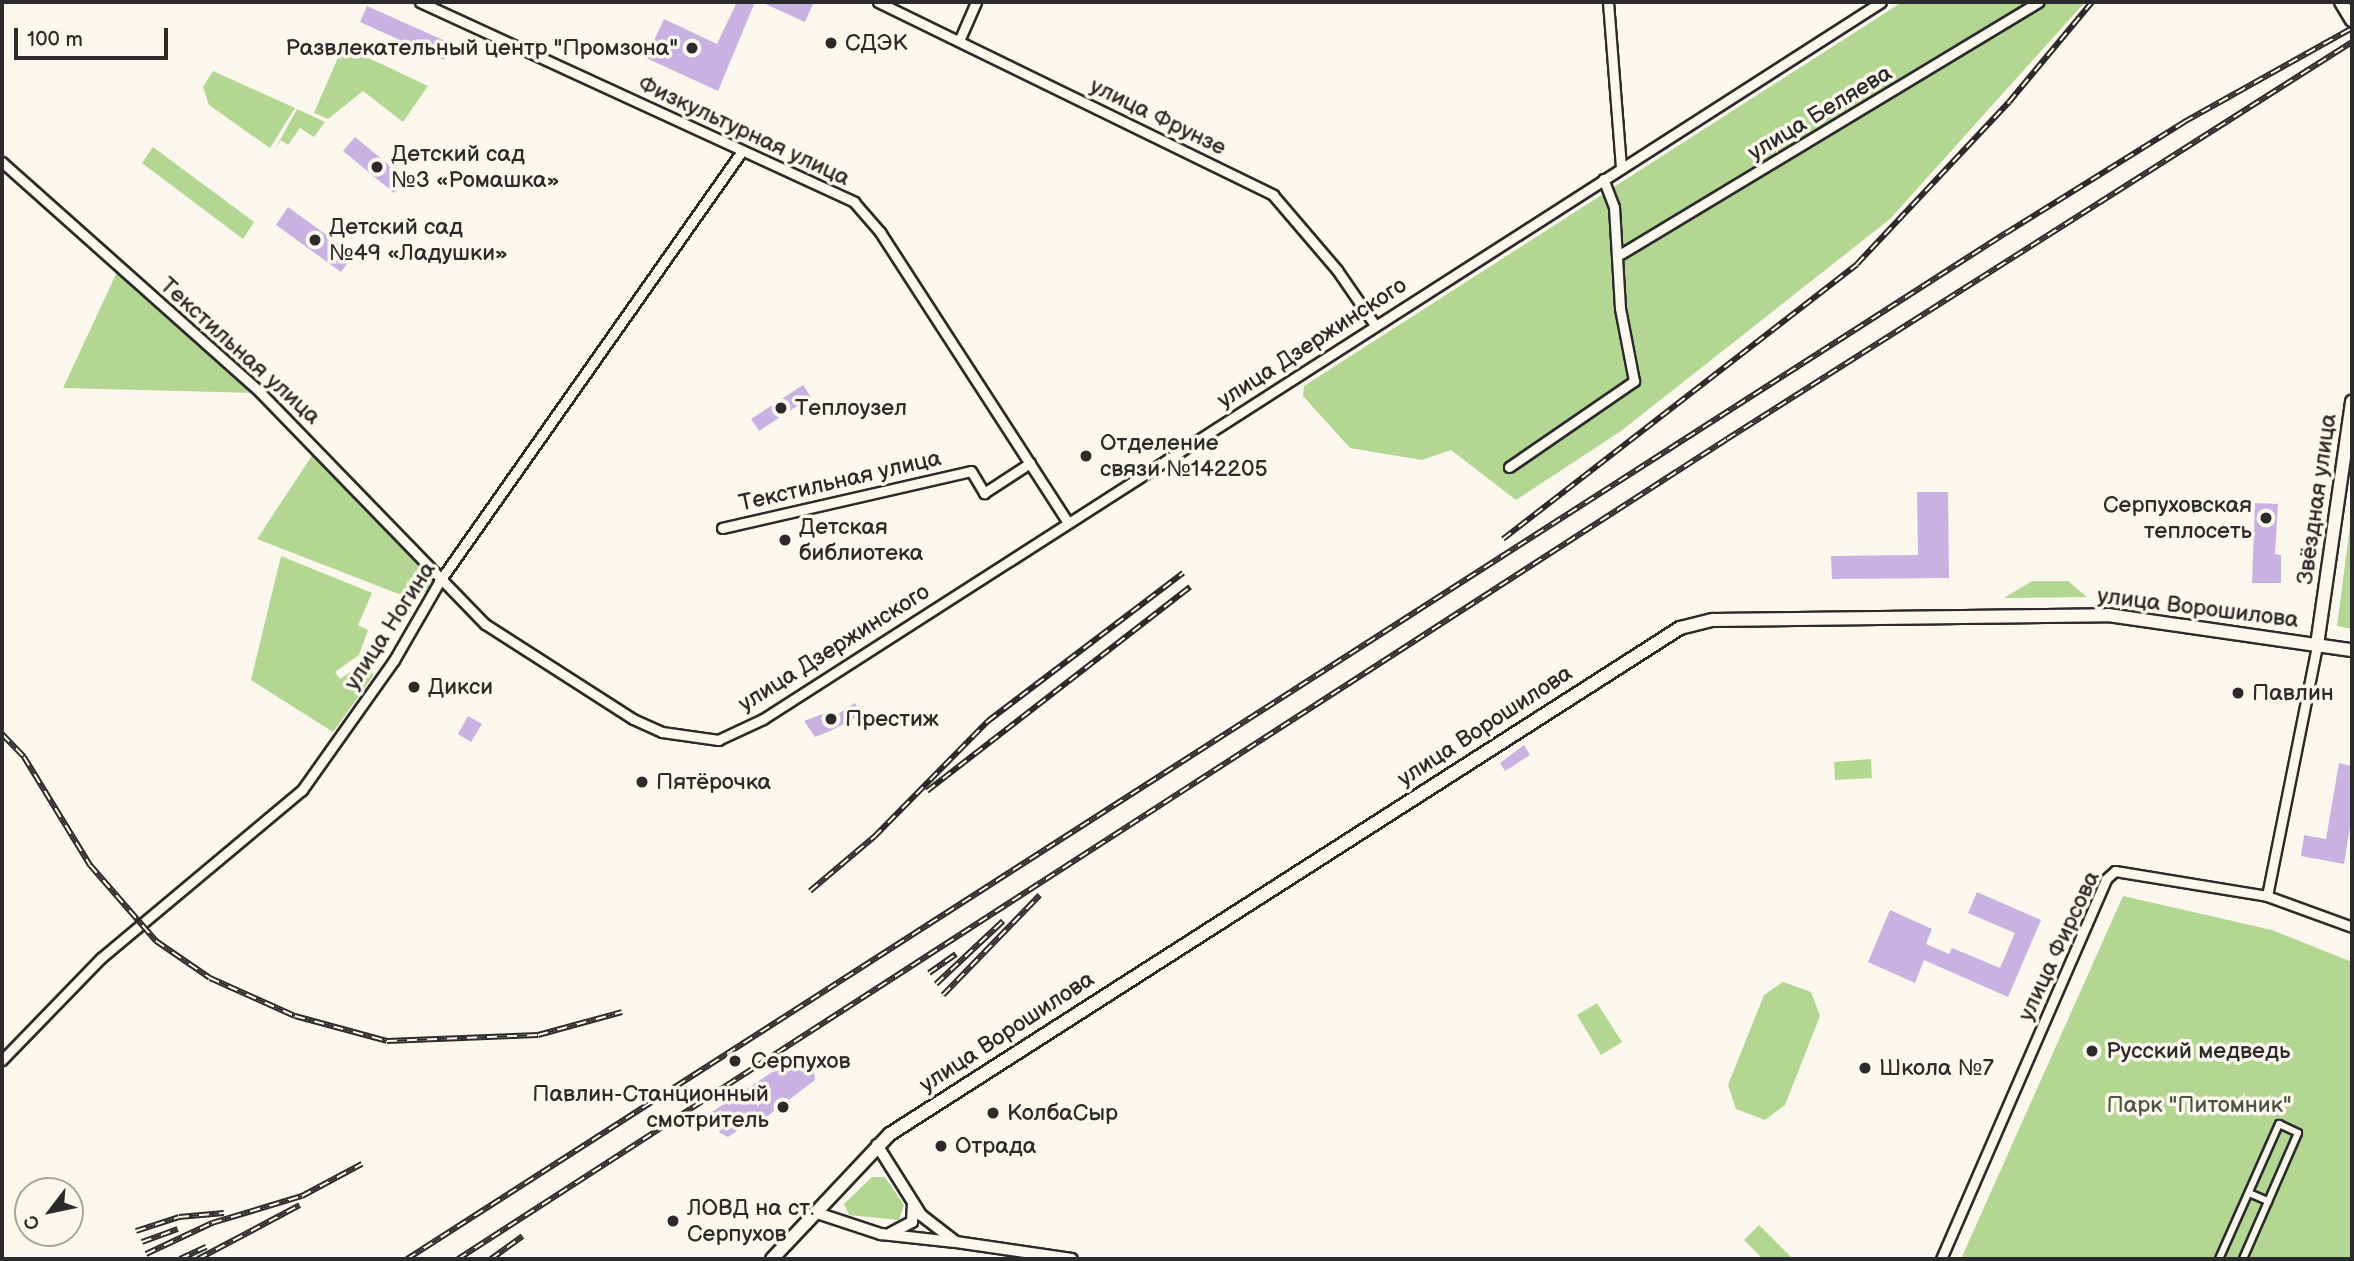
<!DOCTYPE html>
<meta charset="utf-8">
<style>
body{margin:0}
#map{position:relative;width:2354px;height:1261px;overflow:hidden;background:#fbf7ec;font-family:"Balsamiq Sans",sans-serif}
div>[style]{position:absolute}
.green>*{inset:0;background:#b3d792}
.building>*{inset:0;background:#c9b2e2}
.roads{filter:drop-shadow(2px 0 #2b2b2b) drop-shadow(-2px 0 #2b2b2b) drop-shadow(0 2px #2b2b2b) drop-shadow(0 -2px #2b2b2b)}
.pedestrian>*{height:6px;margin:-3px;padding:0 3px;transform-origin:3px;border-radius:3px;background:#fbf7ec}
.minor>*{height:9px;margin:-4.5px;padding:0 4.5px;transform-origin:4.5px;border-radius:4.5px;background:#fbf7ec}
.tertiary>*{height:10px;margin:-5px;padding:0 5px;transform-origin:5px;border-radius:5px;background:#fbf7ec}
.secondary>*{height:12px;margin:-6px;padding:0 6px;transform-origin:6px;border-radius:6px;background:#fbf7ec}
.rail>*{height:6px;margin-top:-3px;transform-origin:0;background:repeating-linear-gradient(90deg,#fbf7ec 0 10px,#2b2b2b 0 20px);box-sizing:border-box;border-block:2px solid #2b2b2b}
.dots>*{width:19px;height:19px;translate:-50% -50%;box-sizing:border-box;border:4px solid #fbf7ec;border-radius:50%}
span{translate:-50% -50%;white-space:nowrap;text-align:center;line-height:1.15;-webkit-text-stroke:7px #fbf7ec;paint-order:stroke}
.poi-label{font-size:23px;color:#2b2b2b}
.left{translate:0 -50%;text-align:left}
.right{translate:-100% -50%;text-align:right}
.street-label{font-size:23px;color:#2b2b2b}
.park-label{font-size:23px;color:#4d5645}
.frame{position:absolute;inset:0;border:4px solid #2b2b2b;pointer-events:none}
.north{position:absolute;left:14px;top:1177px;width:70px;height:70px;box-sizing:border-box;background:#fbf7ec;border:2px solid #a8a59f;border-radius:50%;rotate:238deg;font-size:19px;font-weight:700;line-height:28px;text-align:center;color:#2b2b2b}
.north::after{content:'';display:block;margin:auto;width:24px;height:32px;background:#2b2b2b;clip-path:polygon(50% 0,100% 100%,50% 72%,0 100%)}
.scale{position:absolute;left:14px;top:28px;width:154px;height:32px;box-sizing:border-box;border:4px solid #2b2b2b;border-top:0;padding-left:9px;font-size:21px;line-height:24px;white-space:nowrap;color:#2b2b2b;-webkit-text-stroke:5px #fbf7ec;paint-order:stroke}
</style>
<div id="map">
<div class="green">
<i style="clip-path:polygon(1902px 2px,2085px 2px,1890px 219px,1621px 431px,1516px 500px,1451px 450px,1422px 460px,1350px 448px,1303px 396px,1304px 386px)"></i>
<i style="clip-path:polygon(343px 46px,428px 86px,403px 122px,363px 91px,328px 119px,314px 113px)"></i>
<i style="clip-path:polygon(213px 71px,295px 108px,270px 148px,209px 105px,203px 87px)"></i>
<i style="clip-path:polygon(297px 109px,325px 122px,314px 137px,300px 128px,288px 145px,281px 140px,274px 151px)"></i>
<i style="clip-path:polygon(153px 147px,254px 222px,243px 239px,142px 163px)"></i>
<i style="clip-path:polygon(117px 272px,256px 393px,63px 388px)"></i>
<i style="clip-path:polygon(317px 448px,440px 586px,409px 598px,257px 539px)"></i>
<i style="clip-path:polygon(2350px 526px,2352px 526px,2352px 629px,2337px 626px)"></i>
<i style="clip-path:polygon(281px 556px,372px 593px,358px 625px,368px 630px,359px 655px,335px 672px,340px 679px,360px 665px,373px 667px,373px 676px,333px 732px,251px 680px)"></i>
<i style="clip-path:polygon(2032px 581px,2068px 581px,2087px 597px,2004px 598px)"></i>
<i style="clip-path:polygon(1871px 759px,1872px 778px,1835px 780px,1834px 762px)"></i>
<i style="clip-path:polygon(2123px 896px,2272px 930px,2352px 962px,2352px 1259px,1961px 1259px)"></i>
<i style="clip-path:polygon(1783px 982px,1811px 992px,1820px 1016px,1785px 1105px,1765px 1120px,1736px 1109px,1728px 1085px,1764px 995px)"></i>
<i style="clip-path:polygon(1597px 1003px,1622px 1042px,1601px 1055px,1577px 1015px)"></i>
<i style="clip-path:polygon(872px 1177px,885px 1177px,904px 1205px,899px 1220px,849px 1215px,844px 1204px)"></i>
<i style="clip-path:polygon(1759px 1225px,1793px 1259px,1763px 1259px,1744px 1240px)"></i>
</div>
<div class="building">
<i style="clip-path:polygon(737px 2px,755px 2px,718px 91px,646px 58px,664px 19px,717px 44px)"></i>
<i style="clip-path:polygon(761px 2px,808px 2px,813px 4px,805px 22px)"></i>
<i style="clip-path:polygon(367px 6px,452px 44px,444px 60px,360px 22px)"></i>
<i style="clip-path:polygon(355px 137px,406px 179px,394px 193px,343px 151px)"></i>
<i style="clip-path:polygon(288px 207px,354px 255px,341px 272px,276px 225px)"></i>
<i style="clip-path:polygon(803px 385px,811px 397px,759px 431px,751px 419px)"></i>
<i style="clip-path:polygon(1917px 492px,1948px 492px,1949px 578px,1832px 579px,1831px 556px,1918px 555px)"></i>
<i style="clip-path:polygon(2255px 503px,2278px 504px,2275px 554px,2281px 555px,2281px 583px,2252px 583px)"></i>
<i style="clip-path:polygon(855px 703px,862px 715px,830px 731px,815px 737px,804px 721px,833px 710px,836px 715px)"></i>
<i style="clip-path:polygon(468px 716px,482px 724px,471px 742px,458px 734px)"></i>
<i style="clip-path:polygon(1524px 745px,1530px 755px,1505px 771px,1500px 763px)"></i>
<i style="clip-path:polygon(2339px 763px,2352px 766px,2352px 815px,2344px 864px,2301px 856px,2304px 835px,2326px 839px)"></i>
<i style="clip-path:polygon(1977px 892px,2041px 920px,2008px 997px,1924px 960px,1915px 983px,1868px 962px,1890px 910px,1932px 929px,1926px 944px,1949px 954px,1952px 948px,2000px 968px,2015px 933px,1968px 913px)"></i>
<i style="clip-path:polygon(798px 1055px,814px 1071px,815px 1080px,765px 1118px,762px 1114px,728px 1137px,720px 1133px,712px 1112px)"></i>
</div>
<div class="roads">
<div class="pedestrian">
<i style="left:2249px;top:1193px;width:21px;rotate:23deg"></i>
<i style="left:2219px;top:1259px;width:148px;rotate:-66deg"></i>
<i style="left:2279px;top:1124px;width:21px;rotate:25deg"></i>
<i style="left:2298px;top:1133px;width:137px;rotate:113.6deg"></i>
</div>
<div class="minor">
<i style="left:420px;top:2px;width:478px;rotate:24.7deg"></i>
<i style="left:854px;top:202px;width:40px;rotate:49deg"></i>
<i style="left:880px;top:232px;width:346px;rotate:57.1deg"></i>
<i style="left:878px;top:2px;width:440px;rotate:26deg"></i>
<i style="left:1273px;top:195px;width:99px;rotate:49.5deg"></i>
<i style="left:1337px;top:270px;width:67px;rotate:55.4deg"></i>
<i style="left:1608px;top:2px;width:166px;rotate:85.5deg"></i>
<i style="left:959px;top:41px;width:43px;rotate:-66.4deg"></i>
<i style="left:2px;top:162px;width:346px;rotate:41.7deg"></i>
<i style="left:260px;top:392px;width:323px;rotate:45.9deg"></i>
<i style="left:485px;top:624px;width:176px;rotate:32.7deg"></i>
<i style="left:633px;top:719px;width:32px;rotate:24deg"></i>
<i style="left:662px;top:732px;width:57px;rotate:8.1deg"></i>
<i style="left:718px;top:740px;width:50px;rotate:-25deg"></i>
<i style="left:763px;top:719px;width:1328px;rotate:-32.67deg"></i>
<i style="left:1619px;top:255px;width:490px;rotate:-31.1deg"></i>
<i style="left:1509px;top:467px;width:152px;rotate:-34.5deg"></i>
<i style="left:1634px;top:381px;width:74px;rotate:-100.9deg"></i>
<i style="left:1620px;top:308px;width:101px;rotate:-93.4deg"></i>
<i style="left:1614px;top:207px;width:30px;rotate:-111deg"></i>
<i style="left:722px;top:528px;width:255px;rotate:-12.9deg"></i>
<i style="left:971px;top:471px;width:26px;rotate:59deg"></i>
<i style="left:984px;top:493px;width:55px;rotate:-33.1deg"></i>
<i style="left:2267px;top:896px;width:256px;rotate:-78.7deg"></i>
<i style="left:2px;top:1060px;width:142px;rotate:-45.9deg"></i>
<i style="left:101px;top:958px;width:262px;rotate:-39.9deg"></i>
<i style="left:302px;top:790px;width:159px;rotate:-54.7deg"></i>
<i style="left:394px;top:660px;width:90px;rotate:-60deg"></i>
<i style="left:439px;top:582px;width:527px;rotate:-54.89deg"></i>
<i style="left:1941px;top:1259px;width:414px;rotate:-66.5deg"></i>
<i style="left:2106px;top:879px;width:12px;rotate:-42deg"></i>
<i style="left:2115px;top:871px;width:154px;rotate:9.3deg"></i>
<i style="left:2267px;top:896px;width:90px;rotate:20deg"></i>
</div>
<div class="tertiary">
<i style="left:877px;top:1145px;width:83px;rotate:57.8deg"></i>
<i style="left:921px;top:1215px;width:44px;rotate:37.6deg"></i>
<i style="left:956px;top:1242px;width:117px;rotate:8.3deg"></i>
<i style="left:814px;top:1212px;width:71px;rotate:18.2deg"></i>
<i style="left:881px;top:1234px;width:72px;rotate:6.3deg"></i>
<i style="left:891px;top:1233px;width:24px;rotate:-28deg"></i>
<i style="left:912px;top:1222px;width:19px;rotate:-87deg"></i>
</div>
<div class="secondary">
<i style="left:2341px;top:2px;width:21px;rotate:59deg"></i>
<i style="left:2317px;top:645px;width:246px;rotate:-81.8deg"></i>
<i style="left:772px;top:1259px;width:172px;rotate:-46.7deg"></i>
<i style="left:890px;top:1134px;width:938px;rotate:-32.64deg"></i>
<i style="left:1680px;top:628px;width:34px;rotate:-14deg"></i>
<i style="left:1713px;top:620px;width:395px;rotate:-0.7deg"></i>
<i style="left:2108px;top:615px;width:246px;rotate:8.2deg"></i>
</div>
</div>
<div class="rail">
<i style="left:1503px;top:539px;width:448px;rotate:-37.8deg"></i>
<i style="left:1857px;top:264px;width:222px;rotate:-46.8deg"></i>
<i style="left:2009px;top:102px;width:130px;rotate:-50.3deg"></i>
<i style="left:2px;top:734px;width:32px;rotate:46deg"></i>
<i style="left:24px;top:757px;width:127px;rotate:58.6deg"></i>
<i style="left:90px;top:865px;width:101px;rotate:49deg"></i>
<i style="left:156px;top:941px;width:65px;rotate:34.4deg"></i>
<i style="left:210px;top:978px;width:93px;rotate:24.1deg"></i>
<i style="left:295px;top:1016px;width:95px;rotate:15.2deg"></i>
<i style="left:387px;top:1041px;width:151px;rotate:-2.3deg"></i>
<i style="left:538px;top:1035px;width:87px;rotate:-15.3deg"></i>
<i style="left:927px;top:791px;width:333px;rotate:-37.8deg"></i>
<i style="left:810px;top:891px;width:84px;rotate:-40.2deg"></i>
<i style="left:874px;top:837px;width:163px;rotate:-45.5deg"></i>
<i style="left:988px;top:721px;width:245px;rotate:-37.2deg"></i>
<i style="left:929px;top:973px;width:33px;rotate:-35deg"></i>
<i style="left:936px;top:984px;width:92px;rotate:-43.2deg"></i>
<i style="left:943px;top:995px;width:139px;rotate:-45.9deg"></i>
<i style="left:136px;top:1231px;width:45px;rotate:-18deg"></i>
<i style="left:179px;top:1217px;width:45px;rotate:-5.1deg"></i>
<i style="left:142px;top:1242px;width:38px;rotate:-20deg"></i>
<i style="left:146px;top:1254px;width:73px;rotate:-25.2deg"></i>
<i style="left:212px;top:1223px;width:94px;rotate:-16.7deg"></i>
<i style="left:302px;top:1196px;width:68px;rotate:-28.1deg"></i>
<i style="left:180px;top:1259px;width:29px;rotate:-25deg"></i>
<i style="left:198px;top:1259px;width:115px;rotate:-27.9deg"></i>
<i style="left:407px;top:1259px;width:1900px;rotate:-32.69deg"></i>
<i style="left:2006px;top:233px;width:210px;rotate:-31.9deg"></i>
<i style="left:2184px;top:122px;width:193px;rotate:-29.2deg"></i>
<i style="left:458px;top:1259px;width:1511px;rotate:-32.87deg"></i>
<i style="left:1727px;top:439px;width:740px;rotate:-32.42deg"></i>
<i style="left:491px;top:1259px;width:39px;rotate:-36deg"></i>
</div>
<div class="dots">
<i style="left:831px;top:43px;background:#2b2b2b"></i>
<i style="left:692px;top:48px;background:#2b2b2b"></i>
<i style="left:377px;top:167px;background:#2b2b2b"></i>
<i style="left:315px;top:240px;background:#2b2b2b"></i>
<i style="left:781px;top:408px;background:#2b2b2b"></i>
<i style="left:1086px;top:456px;background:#2b2b2b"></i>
<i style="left:2266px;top:518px;background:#2b2b2b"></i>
<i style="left:785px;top:540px;background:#2b2b2b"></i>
<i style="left:414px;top:687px;background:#2b2b2b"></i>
<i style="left:2238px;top:693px;background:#2b2b2b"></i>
<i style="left:831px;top:719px;background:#2b2b2b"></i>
<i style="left:642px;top:782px;background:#2b2b2b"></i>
<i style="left:2092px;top:1051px;background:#2b2b2b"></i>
<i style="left:735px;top:1061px;background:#2b2b2b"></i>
<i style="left:1865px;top:1068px;background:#2b2b2b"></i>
<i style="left:783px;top:1107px;background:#2b2b2b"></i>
<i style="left:993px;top:1113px;background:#2b2b2b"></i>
<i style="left:941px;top:1146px;background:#2b2b2b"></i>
<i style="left:673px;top:1221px;background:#2b2b2b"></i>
</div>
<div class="poi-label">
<span class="left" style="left:845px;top:43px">СДЭК</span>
<span class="right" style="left:678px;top:48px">Развлекательный центр "Промзона"</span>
<span class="left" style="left:391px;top:167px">Детский сад<br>№3 «Ромашка»</span>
<span class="left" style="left:329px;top:240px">Детский сад<br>№49 «Ладушки»</span>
<span class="left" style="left:795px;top:408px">Теплоузел</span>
<span class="left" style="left:1100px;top:456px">Отделение<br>связи №142205</span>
<span class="right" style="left:2252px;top:518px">Серпуховская<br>теплосеть</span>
<span class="left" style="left:799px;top:540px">Детская<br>библиотека</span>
<span class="left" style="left:428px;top:687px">Дикси</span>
<span class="left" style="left:2252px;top:693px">Павлин</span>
<span class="left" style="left:845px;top:719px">Престиж</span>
<span class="left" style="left:656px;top:782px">Пятёрочка</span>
<span class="left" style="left:2106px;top:1051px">Русский медведь</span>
<span class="left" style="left:751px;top:1061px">Серпухов</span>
<span class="left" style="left:1879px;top:1068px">Школа №7</span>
<span class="right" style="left:769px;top:1107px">Павлин-Станционный<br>смотритель</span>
<span class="left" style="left:1007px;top:1113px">КолбаСыр</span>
<span class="left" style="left:955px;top:1146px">Отрада</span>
<span class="left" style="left:687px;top:1221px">ЛОВД на ст.<br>Серпухов</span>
</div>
<div class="street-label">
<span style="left:1820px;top:113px;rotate:-31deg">улица Беляева</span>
<span style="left:1158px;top:117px;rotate:26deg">улица Фрунзе</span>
<span style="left:744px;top:131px;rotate:25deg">Физкультурная улица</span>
<span style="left:1312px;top:343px;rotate:-33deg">улица Дзержинского</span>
<span style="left:240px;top:351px;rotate:42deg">Текстильная улица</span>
<span style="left:840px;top:481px;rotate:-13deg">Текстильная улица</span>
<span style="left:2317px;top:499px;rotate:-82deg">Звёздная улица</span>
<span style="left:2198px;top:608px;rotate:7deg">улица Ворошилова</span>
<span style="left:390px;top:626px;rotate:-57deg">улица Ногина</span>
<span style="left:834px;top:648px;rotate:-32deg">улица Дзержинского</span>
<span style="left:1485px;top:726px;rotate:-33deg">улица Ворошилова</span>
<span style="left:2059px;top:946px;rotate:-65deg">улица Фирсова</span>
<span style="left:1007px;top:1032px;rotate:-33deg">улица Ворошилова</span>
</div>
<div class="park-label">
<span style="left:2199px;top:1105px">Парк "Питомник"</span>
</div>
<div class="frame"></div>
<div class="north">С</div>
<div class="scale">100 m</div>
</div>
